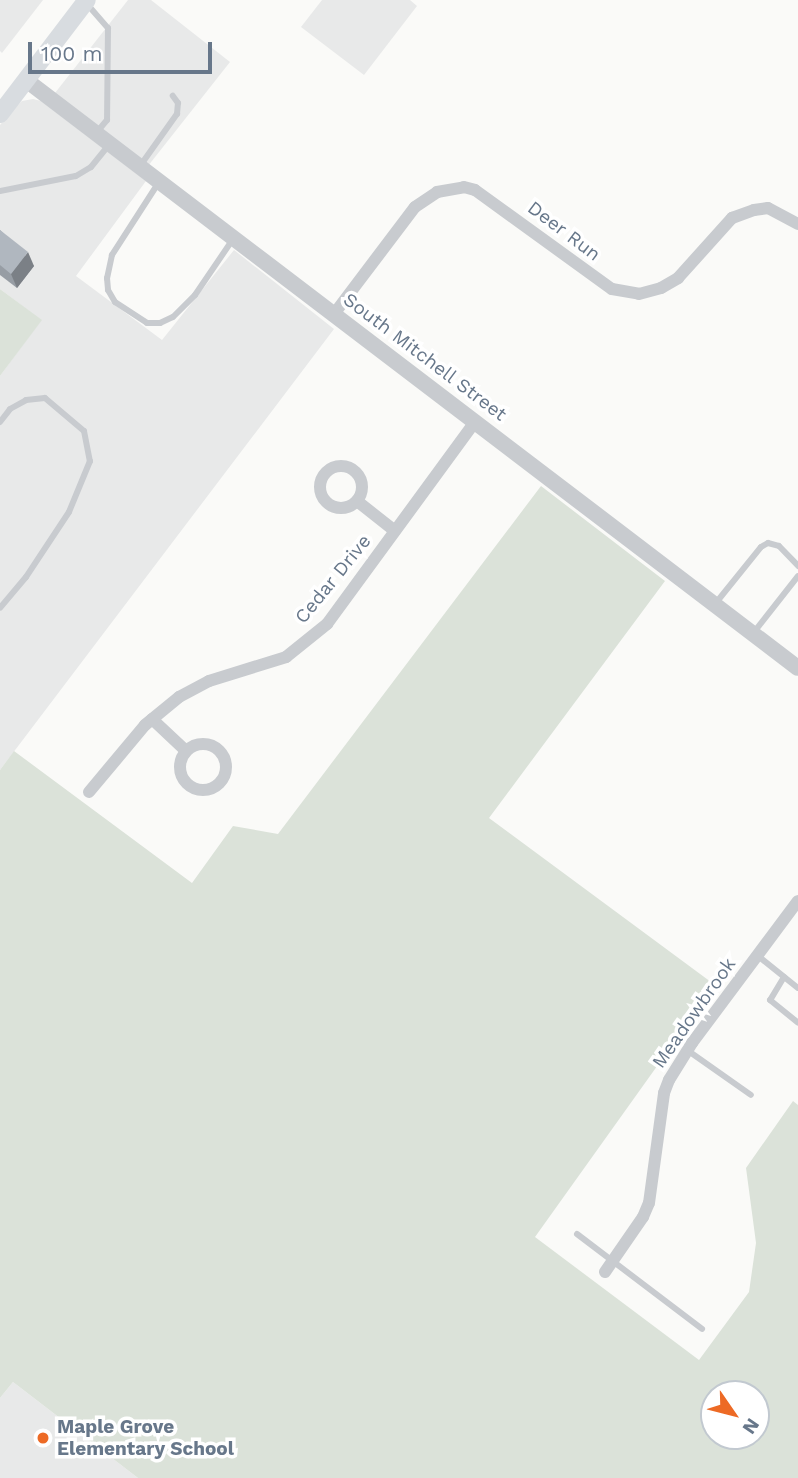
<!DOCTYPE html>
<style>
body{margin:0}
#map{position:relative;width:798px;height:1478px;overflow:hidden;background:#fafaf8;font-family:"Work Sans",sans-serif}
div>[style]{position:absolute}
.built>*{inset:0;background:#e8e9e9}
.green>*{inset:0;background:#dbe2d9}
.service>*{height:6px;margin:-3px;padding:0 3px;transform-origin:3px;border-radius:3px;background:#c8cbcf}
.minor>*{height:12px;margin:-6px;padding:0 6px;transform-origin:6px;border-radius:6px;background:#c8cbcf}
.minor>.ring{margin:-6px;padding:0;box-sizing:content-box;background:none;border:12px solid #c8cbcf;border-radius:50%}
.tertiary>*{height:16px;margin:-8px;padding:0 8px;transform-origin:8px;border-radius:8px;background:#c8cbcf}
.secondary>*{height:18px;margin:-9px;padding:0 9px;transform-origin:9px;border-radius:9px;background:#d8dce0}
.wall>*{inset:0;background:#979da4}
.shaded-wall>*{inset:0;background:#7b8086}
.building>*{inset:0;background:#b0b7bf}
.dots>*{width:19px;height:19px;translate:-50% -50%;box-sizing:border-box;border:4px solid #fff;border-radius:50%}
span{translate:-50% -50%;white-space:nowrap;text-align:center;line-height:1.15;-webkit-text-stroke:7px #fff;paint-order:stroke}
.street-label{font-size:19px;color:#67778a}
.poi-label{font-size:19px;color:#67778a;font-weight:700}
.left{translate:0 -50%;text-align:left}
.north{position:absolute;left:700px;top:1380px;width:70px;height:70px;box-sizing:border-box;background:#fff;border:2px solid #c2c9d0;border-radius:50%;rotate:125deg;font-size:19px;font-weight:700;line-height:28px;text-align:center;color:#67778a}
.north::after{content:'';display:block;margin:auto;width:24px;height:32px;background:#ed6a25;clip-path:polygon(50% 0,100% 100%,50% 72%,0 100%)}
.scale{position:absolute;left:28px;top:42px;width:184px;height:32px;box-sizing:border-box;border:4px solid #67778a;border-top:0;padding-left:9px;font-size:21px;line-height:24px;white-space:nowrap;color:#67778a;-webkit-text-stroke:5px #fff;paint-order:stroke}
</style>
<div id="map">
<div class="built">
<i style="clip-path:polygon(0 0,43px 0,2px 53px,0 51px)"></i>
<i style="clip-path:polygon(128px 0,151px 0,230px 62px,148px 166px,55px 93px)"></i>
<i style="clip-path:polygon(322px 0,410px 0,417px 6px,364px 75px,301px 27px)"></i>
<i style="clip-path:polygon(33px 99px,41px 101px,146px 181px,76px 276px,162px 340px,234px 250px,334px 329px,0 770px,0 376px,41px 320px,0 289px,0 125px,15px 107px,22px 101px)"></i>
<i style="clip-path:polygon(13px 1382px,138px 1478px,0 1478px,0 1398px)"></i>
</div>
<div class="green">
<i style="clip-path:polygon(0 289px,42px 320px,0 376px)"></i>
<i style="clip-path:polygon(evenodd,541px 486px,665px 581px,489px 818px,715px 985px,535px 1237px,699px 1360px,749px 1292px,756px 1243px,746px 1168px,793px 1101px,798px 1105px,798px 1478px,138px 1478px,13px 1382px,0 1398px,0 770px,14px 751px,192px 883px,233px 826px,278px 834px,541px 486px,714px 1394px,756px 1394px,756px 1436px,714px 1436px,714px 1394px)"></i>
</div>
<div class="service">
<i style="left:87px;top:4px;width:32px;rotate:49deg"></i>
<i style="left:108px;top:28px;width:92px;rotate:90.6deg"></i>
<i style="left:107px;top:120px;width:16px;rotate:130deg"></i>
<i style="left:140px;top:166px;width:64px;rotate:-54.6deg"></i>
<i style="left:177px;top:114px;width:11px;rotate:-85deg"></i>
<i style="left:178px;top:103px;width:9px;rotate:-126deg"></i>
<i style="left:159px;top:182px;width:87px;rotate:122.8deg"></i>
<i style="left:112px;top:255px;width:24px;rotate:102deg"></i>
<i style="left:107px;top:278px;width:12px;rotate:85deg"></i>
<i style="left:108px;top:290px;width:14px;rotate:60deg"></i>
<i style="left:115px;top:302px;width:38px;rotate:33deg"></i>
<i style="left:147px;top:323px;width:13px"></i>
<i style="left:160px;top:323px;width:14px;rotate:-25deg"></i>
<i style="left:173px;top:317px;width:31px;rotate:-45deg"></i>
<i style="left:195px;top:295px;width:68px;rotate:-55.8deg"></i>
<i style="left:0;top:191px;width:77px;rotate:-11.2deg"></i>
<i style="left:76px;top:176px;width:17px;rotate:-31deg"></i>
<i style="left:91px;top:167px;width:28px;rotate:-51deg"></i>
<i style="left:0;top:422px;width:16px;rotate:-52deg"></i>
<i style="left:10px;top:409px;width:18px;rotate:-29deg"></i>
<i style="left:26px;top:400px;width:19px;rotate:-6deg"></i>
<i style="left:45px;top:398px;width:51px;rotate:40.2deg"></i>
<i style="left:84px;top:431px;width:31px;rotate:79deg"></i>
<i style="left:90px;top:461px;width:55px;rotate:112.4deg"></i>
<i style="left:69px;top:512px;width:78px;rotate:123.5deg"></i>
<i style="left:26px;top:577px;width:40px;rotate:130deg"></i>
<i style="left:715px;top:604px;width:73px;rotate:-51.1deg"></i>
<i style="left:761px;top:547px;width:8px;rotate:-30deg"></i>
<i style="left:768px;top:543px;width:11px;rotate:15deg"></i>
<i style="left:779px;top:546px;width:28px;rotate:46deg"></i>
<i style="left:754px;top:632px;width:71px;rotate:-51.8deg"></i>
<i style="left:758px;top:956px;width:51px;rotate:38.7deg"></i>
<i style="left:784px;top:977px;width:27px;rotate:121deg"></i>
<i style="left:770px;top:1000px;width:36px;rotate:39deg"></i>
<i style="left:687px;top:1050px;width:78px;rotate:35.1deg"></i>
<i style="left:577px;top:1234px;width:157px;rotate:37.2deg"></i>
</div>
<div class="minor">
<i style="left:334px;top:314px;width:134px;rotate:-52.9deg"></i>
<i style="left:415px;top:207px;width:27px;rotate:-34deg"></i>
<i style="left:437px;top:192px;width:27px;rotate:-10deg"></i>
<i style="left:464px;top:187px;width:11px;rotate:15deg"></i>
<i style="left:475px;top:190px;width:169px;rotate:35.9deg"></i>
<i style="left:612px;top:289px;width:27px;rotate:10deg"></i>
<i style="left:639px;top:294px;width:23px;rotate:-15deg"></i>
<i style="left:661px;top:288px;width:20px;rotate:-30deg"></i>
<i style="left:678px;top:278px;width:81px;rotate:-48deg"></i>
<i style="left:732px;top:218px;width:23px;rotate:-20deg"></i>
<i style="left:754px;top:210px;width:14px;rotate:-8deg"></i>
<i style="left:768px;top:208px;width:34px;rotate:28deg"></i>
<i class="ring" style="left:320px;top:466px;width:30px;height:30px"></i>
<i style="left:357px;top:501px;width:48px;rotate:38.3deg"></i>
<i style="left:152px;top:719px;width:47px;rotate:43.3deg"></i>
<i class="ring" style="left:180px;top:744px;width:34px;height:34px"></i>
<i style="left:89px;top:792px;width:87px;rotate:-50.1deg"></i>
<i style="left:145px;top:725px;width:44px;rotate:-39.5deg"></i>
<i style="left:179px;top:697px;width:34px;rotate:-28deg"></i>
<i style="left:209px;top:681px;width:81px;rotate:-17.3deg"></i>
<i style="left:286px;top:657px;width:53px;rotate:-38.8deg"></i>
<i style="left:327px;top:624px;width:250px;rotate:-53.8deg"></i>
<i style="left:605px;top:1272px;width:67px;rotate:-55.4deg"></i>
<i style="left:643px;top:1217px;width:15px;rotate:-67deg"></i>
<i style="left:649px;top:1203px;width:111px;rotate:-82.2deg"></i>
<i style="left:664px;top:1093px;width:14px;rotate:-69deg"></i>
<i style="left:669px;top:1080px;width:44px;rotate:-58.1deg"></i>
<i style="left:692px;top:1043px;width:177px;rotate:-53.3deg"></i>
</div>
<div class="tertiary">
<i style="left:26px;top:80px;width:970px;rotate:37.3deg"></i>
</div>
<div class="secondary">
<i style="left:0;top:114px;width:143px;rotate:-52.7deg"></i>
</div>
<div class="wall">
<i style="clip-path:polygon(0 230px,34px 266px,17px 288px,0 275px)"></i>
</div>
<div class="shaded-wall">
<i style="clip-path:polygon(28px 252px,34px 266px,17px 288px,11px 274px)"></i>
</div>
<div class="building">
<i style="clip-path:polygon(0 230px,28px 252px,11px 274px,0 265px)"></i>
</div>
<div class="dots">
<i style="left:43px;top:1438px;background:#ed6a25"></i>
</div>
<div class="street-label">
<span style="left:564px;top:231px;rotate:37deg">Deer Run</span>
<span style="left:425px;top:357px;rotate:37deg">South Mitchell Street</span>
<span style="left:333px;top:579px;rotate:-51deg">Cedar Drive</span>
<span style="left:694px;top:1013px;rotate:-55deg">Meadowbrook</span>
</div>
<div class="poi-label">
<span class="left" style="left:57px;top:1438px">Maple Grove<br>Elementary School</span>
</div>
<div class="north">N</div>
<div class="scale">100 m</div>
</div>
